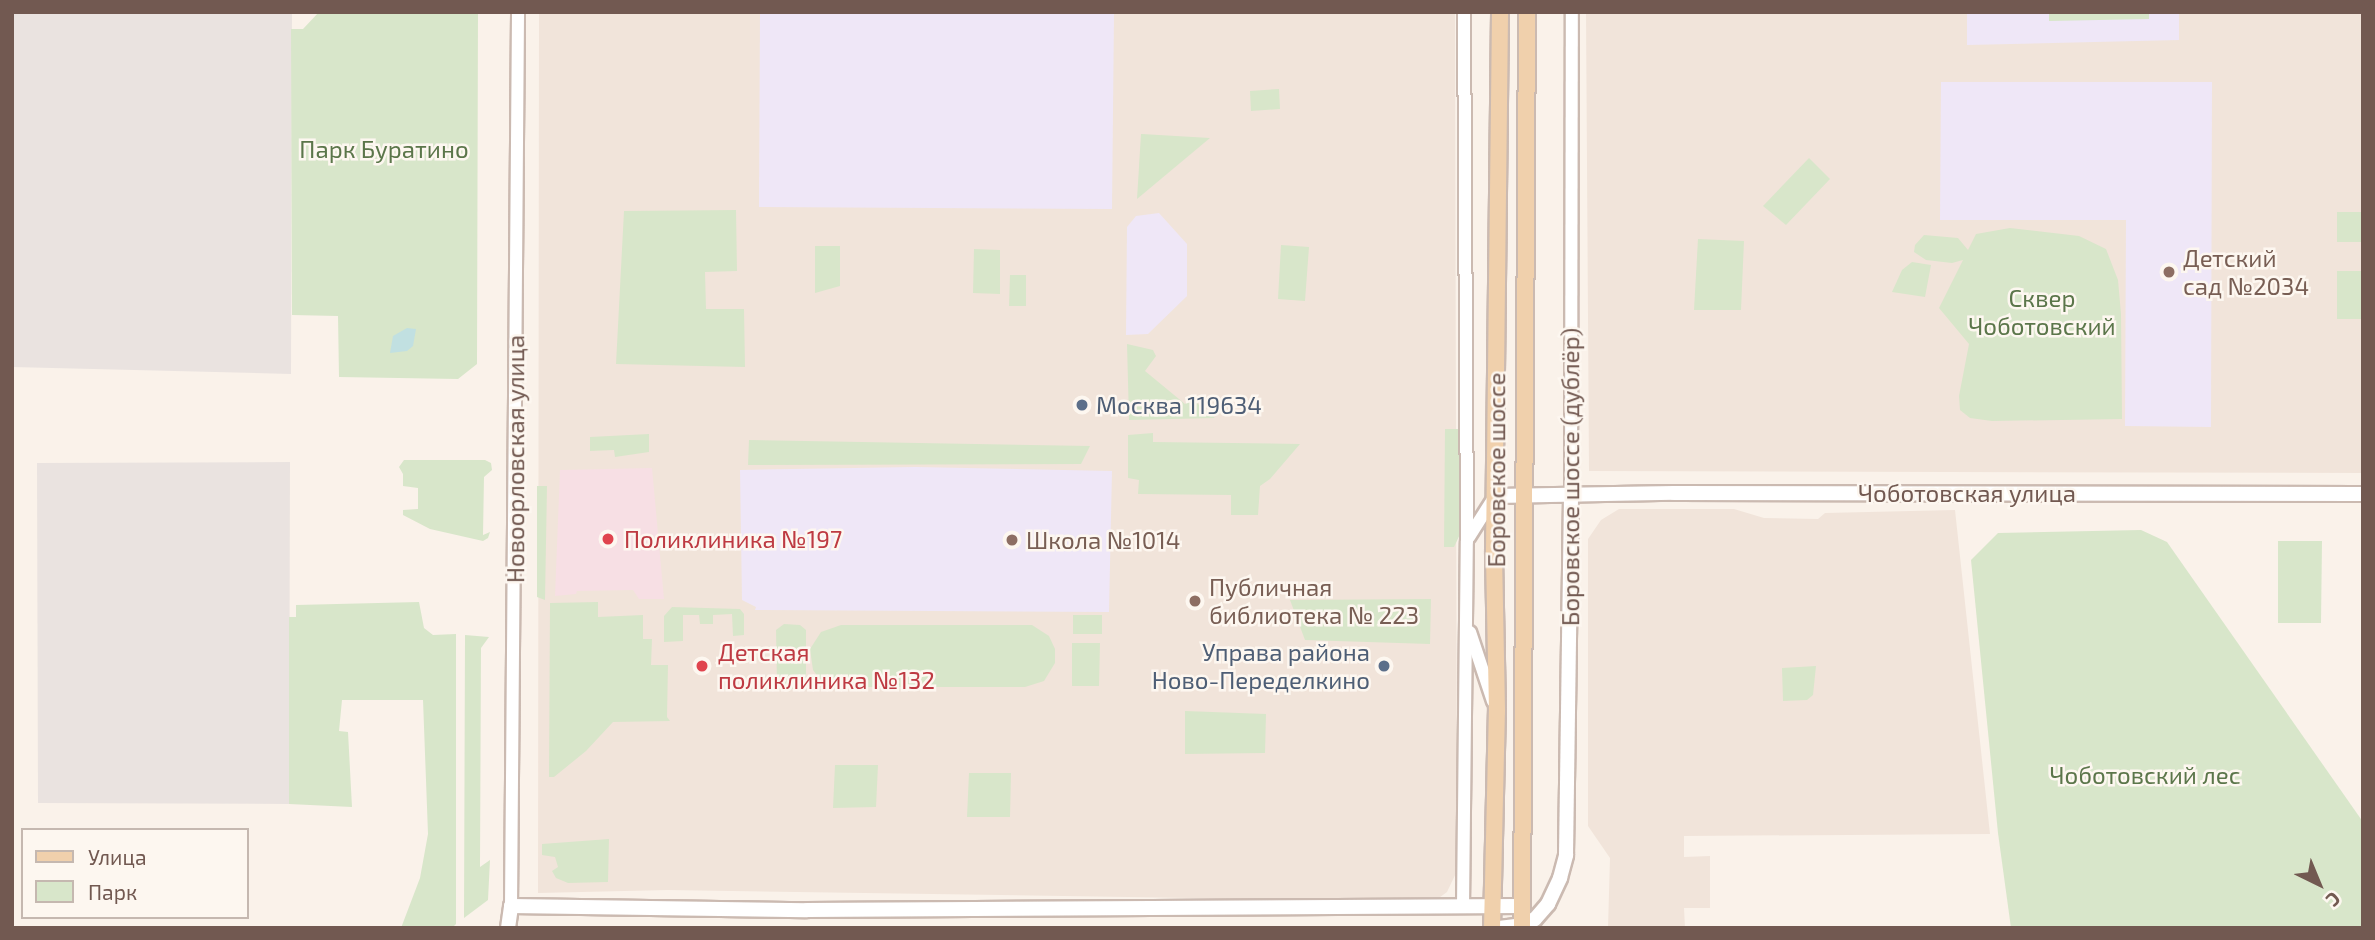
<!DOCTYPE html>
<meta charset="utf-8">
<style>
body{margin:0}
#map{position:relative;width:2375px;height:940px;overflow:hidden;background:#faf2ea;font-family:"Exo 2",sans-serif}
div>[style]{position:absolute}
.residential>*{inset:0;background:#f1e4da}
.industrial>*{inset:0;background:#eae3e0}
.education>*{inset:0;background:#efe7f7}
.medical>*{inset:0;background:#f7dfe4}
.green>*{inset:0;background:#d8e6ca}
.water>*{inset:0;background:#c1e0e1}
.roads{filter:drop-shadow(2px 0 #cbbab1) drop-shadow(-2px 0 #cbbab1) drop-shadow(0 2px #cbbab1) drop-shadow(0 -2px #cbbab1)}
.tertiary>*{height:12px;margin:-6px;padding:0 6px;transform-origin:6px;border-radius:6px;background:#fff}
.secondary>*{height:14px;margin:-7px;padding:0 7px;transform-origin:7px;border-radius:7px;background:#fff}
.primary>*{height:16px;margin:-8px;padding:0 8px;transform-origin:8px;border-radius:8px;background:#f0d0ac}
.dots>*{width:19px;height:19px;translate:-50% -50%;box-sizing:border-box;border:4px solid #fdf7f0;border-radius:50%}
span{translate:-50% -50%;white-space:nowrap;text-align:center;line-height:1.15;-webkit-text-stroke:5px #fdf7f0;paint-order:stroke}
.park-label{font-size:24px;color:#5b764a}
.education-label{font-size:24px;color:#785e54}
.left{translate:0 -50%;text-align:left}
.service-label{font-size:24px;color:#4e5e75}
.right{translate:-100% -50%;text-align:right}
.street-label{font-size:24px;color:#725951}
.health-label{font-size:24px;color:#be3a42}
.frame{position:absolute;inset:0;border:14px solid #725951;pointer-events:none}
.legend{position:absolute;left:21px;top:828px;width:228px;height:91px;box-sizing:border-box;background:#fdf7f0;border:2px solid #c5b8b0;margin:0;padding:9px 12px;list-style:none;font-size:21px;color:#725951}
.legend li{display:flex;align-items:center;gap:14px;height:35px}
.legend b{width:35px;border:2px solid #c5b8b0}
.north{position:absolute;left:2284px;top:849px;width:70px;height:70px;-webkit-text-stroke:5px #fdf7f0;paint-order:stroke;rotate:137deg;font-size:19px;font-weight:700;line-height:28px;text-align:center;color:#725951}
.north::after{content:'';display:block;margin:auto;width:24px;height:32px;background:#725951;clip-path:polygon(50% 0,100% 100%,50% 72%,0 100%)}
</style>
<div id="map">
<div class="residential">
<i style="clip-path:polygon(539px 12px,1455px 12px,1457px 871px,1447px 892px,1436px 900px,1388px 901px,668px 890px,538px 893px)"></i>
<i style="clip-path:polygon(1586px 12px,2363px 12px,2363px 473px,1589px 471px)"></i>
<i style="clip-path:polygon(1619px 509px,1734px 509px,1764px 518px,1818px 519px,1825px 513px,1955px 510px,1990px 834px,1684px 836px,1684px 857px,1710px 856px,1710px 908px,1684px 908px,1685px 928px,1608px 928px,1610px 858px,1588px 826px,1588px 539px,1601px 520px)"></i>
</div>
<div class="industrial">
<i style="clip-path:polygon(12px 12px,292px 12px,291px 374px,12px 367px)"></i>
<i style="clip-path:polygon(290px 462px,289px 804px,38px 803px,37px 463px)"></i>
</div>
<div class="education">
<i style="clip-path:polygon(760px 12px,1114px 12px,1112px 209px,759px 207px)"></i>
<i style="clip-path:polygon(1967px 12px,2179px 12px,2179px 40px,1967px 45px)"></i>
<i style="clip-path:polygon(1941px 82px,2212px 82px,2211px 427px,2125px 426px,2126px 220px,1940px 220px)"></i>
<i style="clip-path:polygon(1159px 213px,1187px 244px,1187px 296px,1148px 334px,1126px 335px,1127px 227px,1136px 216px)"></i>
<i style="clip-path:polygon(915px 467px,1112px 471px,1109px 612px,755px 610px,756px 607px,742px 600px,740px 470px)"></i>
</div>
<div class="medical">
<i style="clip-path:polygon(652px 468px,664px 599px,639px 599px,633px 590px,577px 591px,576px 594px,555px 596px,560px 470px)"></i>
</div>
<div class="green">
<i style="clip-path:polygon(319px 12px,478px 12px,477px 364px,458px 379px,339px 377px,338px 316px,292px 315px,291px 29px,303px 29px)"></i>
<i style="clip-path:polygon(2049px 12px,2149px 12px,2149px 19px,2049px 21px)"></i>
<i style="clip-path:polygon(1279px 89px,1280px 109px,1251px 111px,1250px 91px)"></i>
<i style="clip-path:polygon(1141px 134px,1142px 134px,1210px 138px,1137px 199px)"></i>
<i style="clip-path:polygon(1809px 158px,1830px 179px,1786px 225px,1763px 206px)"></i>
<i style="clip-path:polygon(736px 210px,737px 271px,705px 272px,706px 309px,744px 309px,745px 367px,616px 364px,624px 211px)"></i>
<i style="clip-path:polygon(2337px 212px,2363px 212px,2363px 242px,2337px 242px)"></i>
<i style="clip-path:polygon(2010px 228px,2079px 236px,2106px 249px,2118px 280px,2121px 314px,2122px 419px,1992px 421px,1970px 418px,1960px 410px,1959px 396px,1969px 344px,1939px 308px,1963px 260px,1952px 263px,1926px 260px,1914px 252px,1915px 245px,1924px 235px,1958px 238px,1968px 250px,1976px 234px)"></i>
<i style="clip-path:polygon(1698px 239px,1744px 241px,1741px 310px,1694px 310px)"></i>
<i style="clip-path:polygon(1281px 245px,1309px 247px,1305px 301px,1278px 299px)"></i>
<i style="clip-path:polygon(815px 246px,840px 246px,840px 286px,815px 293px)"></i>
<i style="clip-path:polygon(974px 249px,1000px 250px,1000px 294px,973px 293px)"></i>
<i style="clip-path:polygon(1912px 262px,1931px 265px,1925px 297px,1892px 292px,1902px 270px)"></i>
<i style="clip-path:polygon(2337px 271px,2362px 271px,2362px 319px,2337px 319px)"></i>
<i style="clip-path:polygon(1010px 275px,1026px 275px,1026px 306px,1009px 306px)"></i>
<i style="clip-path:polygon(1127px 344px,1153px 350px,1156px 356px,1145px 371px,1185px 404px,1192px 399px,1215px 418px,1129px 420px)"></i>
<i style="clip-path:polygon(1445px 429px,1462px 429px,1464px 526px,1454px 547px,1444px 547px)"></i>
<i style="clip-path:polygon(1153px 433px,1153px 442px,1300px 444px,1270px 479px,1260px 486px,1258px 515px,1231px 515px,1231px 495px,1138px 494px,1139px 480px,1128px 478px,1128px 435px)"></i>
<i style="clip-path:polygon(649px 434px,649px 452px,615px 457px,614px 450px,590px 451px,590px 437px)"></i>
<i style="clip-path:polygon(749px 440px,1090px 446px,1081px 464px,748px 465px)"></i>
<i style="clip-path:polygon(404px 460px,485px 460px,491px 463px,492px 470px,484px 477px,483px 535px,490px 532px,488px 538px,483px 541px,430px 529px,403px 515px,403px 510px,418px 509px,418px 488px,403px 486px,403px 474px,399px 467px)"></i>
<i style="clip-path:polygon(537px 486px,547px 486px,545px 600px,537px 597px)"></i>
<i style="clip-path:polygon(2141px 530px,2167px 542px,2363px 822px,2363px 928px,2011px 928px,1998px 833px,1971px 560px,1998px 533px)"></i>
<i style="clip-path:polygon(2278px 541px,2322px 541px,2321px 623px,2278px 623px)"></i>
<i style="clip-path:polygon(1431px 599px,1430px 644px,1305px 640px,1290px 600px)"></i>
<i style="clip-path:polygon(419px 602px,424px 628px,433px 635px,456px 634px,456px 924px,452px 928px,401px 928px,420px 878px,428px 834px,423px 700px,342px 700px,339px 731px,348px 732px,352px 807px,289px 804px,289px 617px,296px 617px,296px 605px)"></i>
<i style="clip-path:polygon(598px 602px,598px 617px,643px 615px,643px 639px,652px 639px,651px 665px,668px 665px,667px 717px,670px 721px,613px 722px,586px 751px,554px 777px,549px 777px,550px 603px)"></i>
<i style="clip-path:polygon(672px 607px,740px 609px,744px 614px,744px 635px,733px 636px,732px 614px,713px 615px,713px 624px,700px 624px,699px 615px,683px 615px,683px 641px,664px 642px,664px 616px)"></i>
<i style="clip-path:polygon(1073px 615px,1102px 615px,1102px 634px,1073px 634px)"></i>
<i style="clip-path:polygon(784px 624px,800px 625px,806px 630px,806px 680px,800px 689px,781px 689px,777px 684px,776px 630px)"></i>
<i style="clip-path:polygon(841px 625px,1032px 625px,1049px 636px,1055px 649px,1055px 663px,1044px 681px,1025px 687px,834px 687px,821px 681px,813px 670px,810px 649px,821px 632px)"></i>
<i style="clip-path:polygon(465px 635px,489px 637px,481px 648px,480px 867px,490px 860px,488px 900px,464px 918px)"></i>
<i style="clip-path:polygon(1072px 643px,1100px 643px,1099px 686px,1072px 686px)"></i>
<i style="clip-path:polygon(1816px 666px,1813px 695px,1807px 700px,1783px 701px,1782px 668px)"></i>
<i style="clip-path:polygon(1185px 711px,1266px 714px,1265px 753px,1185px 754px)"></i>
<i style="clip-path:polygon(835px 765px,878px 765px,876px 807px,833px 808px)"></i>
<i style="clip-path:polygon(969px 773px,1011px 773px,1010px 817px,967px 817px)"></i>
<i style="clip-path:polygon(609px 839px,608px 882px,568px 883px,556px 878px,552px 871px,558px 867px,555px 857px,542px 855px,542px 844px)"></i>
</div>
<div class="water">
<i style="clip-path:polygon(407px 328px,416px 329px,413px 346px,407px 351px,390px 353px,393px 336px)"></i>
</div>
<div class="roads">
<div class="tertiary">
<i style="left:1571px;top:496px;width:484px;rotate:-89.9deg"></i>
<i style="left:1469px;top:537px;width:49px;rotate:-57.6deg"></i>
<i style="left:1470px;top:632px;width:73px;rotate:71.6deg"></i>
<i style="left:511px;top:906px;width:894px;rotate:-89.55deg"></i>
<i style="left:1463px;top:907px;width:366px;rotate:-89.4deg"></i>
<i style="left:1467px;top:541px;width:529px;rotate:-90.32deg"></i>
</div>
<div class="secondary">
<i style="left:1495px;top:496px;width:179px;rotate:-1deg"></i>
<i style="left:1674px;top:493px;width:689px;rotate:0.08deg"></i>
<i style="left:508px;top:928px;width:22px;rotate:-82deg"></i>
<i style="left:511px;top:906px;width:296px;rotate:0.8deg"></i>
<i style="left:807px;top:910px;width:714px;rotate:-0.32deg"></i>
<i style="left:1499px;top:928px;width:23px;rotate:-7deg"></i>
<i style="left:1522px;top:925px;width:14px;rotate:-25deg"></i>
<i style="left:1535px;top:919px;width:20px;rotate:-49deg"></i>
<i style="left:1548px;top:904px;width:29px;rotate:-65deg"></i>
<i style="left:1560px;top:878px;width:24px;rotate:-75deg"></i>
<i style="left:1566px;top:855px;width:359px;rotate:-89.2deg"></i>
</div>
<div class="primary">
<i style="left:1492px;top:928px;width:217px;rotate:-88.7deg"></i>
<i style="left:1497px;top:711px;width:160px;rotate:-91.1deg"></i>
<i style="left:1494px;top:551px;width:539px;rotate:-89.36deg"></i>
<i style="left:1522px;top:928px;width:916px;rotate:-89.69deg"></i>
</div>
</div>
<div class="dots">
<i style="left:2169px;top:272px;background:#8d6e63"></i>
<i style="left:1082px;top:405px;background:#5c6f8a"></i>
<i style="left:608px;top:539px;background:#e0444e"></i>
<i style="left:1012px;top:540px;background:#8d6e63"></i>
<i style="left:1195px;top:601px;background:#8d6e63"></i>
<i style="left:702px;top:666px;background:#e0444e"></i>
<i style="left:1384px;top:666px;background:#5c6f8a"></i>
</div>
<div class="park-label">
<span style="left:384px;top:149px">Парк Буратино</span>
<span style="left:2042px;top:312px">Сквер<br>Чоботовский</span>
<span style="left:2145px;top:775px">Чоботовский лес</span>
</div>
<div class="education-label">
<span class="left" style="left:2183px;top:272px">Детский<br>сад №2034</span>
<span class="left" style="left:1026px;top:540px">Школа №1014</span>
<span class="left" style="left:1209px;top:601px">Публичная<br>библиотека № 223</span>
</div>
<div class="service-label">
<span class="left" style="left:1096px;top:405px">Москва 119634</span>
<span class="right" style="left:1370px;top:666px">Управа района<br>Ново-Переделкино</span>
</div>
<div class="street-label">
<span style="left:515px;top:459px;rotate:-90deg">Новоорловская улица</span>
<span style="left:1496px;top:470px;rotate:-90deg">Боровское шоссе</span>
<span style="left:1570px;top:477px;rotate:-90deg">Боровское шоссе (дублёр)</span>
<span style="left:1967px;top:493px">Чоботовская улица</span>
</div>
<div class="health-label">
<span class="left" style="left:624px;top:539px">Поликлиника №197</span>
<span class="left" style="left:718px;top:666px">Детская<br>поликлиника №132</span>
</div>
<div class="frame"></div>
<ul class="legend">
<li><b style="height:9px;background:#f0d0ac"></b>Улица</li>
<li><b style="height:19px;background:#d8e6ca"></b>Парк</li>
</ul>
<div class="north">С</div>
</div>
